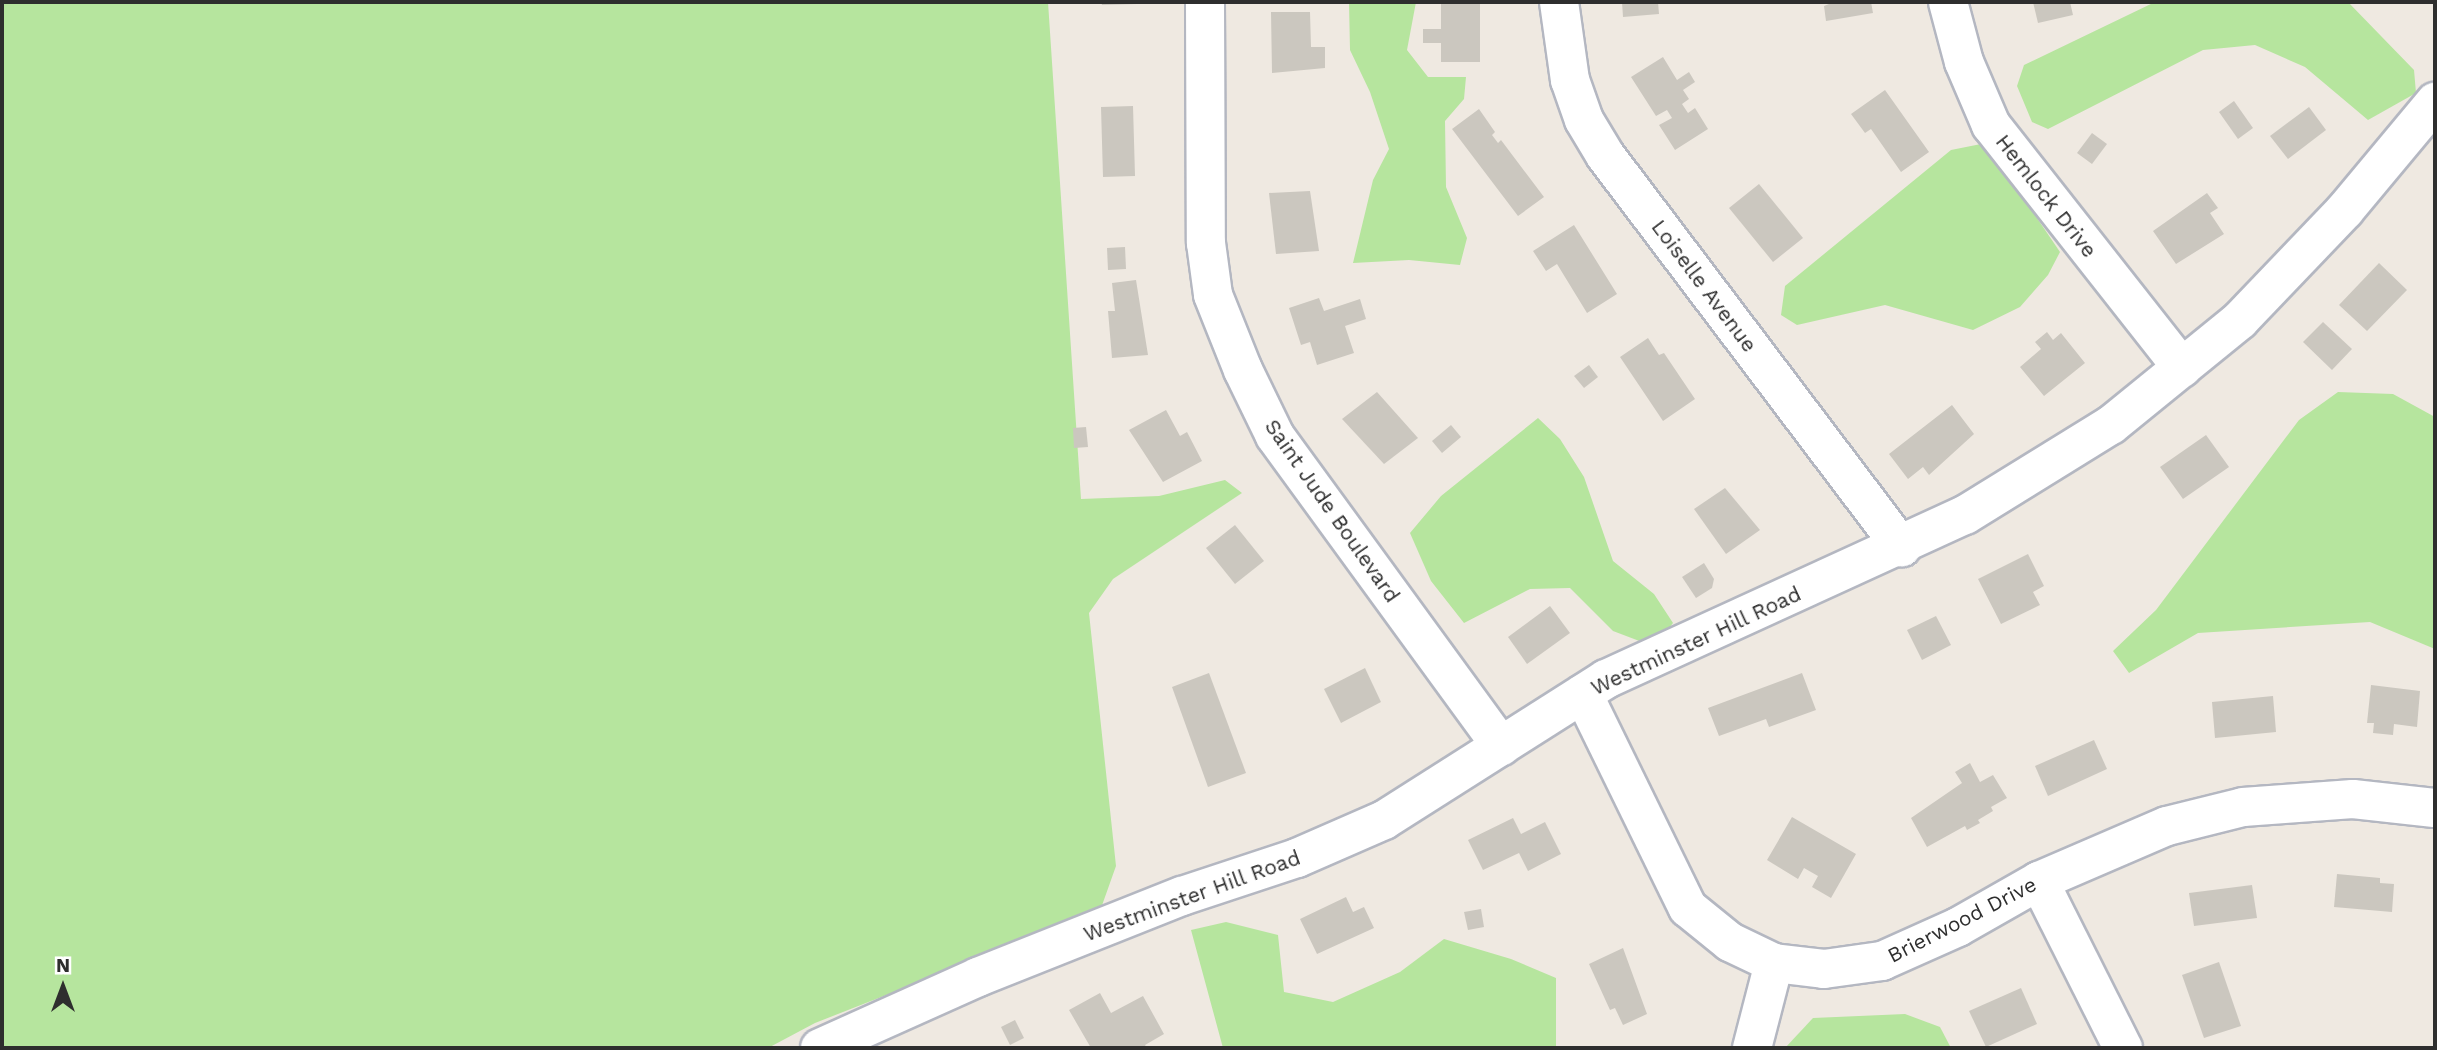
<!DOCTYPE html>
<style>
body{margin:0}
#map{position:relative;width:2437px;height:1050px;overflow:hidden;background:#efe9e1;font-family:"Work Sans",sans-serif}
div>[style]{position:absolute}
.green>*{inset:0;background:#b6e59e}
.building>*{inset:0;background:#cbc7bf}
.roads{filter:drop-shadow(2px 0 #b4b7c1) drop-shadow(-2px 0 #b4b7c1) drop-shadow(0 2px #b4b7c1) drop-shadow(0 -2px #b4b7c1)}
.minor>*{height:38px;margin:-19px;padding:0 19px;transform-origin:19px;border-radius:19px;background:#fff}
span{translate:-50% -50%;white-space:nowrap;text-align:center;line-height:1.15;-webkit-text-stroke:6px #fff;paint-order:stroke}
.street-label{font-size:21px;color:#2e2e2e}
.frame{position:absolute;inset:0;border:4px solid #2e2e2e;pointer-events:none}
.north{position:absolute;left:28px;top:952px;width:70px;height:70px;-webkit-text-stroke:5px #fff;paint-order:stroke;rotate:0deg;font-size:19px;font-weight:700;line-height:28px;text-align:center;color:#2e2e2e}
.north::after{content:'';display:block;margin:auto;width:24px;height:32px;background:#2e2e2e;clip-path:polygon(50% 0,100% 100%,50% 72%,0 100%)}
</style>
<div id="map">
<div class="green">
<i style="clip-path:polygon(2px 2px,1048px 2px,1081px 499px,1159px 496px,1225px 480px,1242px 493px,1113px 579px,1089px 613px,1116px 866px,1100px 911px,815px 1023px,768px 1048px,2px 1048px)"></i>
<i style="clip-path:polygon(1349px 2px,1416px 2px,1407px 50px,1428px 77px,1466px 77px,1464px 99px,1445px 121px,1446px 187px,1467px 238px,1460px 265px,1409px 260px,1353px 263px,1373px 180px,1389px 149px,1370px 92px,1350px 50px)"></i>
<i style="clip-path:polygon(2155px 2px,2348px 2px,2414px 70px,2416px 93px,2368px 120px,2305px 67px,2255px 45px,2203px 50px,2048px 129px,2032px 122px,2017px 86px,2024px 65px)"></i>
<i style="clip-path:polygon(1986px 143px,2060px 252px,2048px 275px,2020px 307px,1973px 330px,1885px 305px,1797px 325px,1781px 315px,1785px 286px,1951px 150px)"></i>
<i style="clip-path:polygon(2338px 392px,2393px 394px,2435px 417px,2435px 649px,2370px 622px,2198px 633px,2129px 673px,2113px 651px,2156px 610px,2299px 420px)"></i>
<i style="clip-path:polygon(1538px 418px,1560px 439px,1584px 477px,1613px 561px,1654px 594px,1673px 623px,1661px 638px,1642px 642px,1613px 631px,1570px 588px,1530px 589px,1464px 623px,1431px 581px,1410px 533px,1441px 496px)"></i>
<i style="clip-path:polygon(1226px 922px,1278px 935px,1284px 992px,1333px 1002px,1400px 972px,1444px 939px,1511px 959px,1556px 978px,1556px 1048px,1223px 1048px,1191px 930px)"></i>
<i style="clip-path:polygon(1905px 1014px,1940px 1027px,1951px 1048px,1785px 1048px,1813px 1018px)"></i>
</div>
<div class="building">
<i style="clip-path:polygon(1101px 2px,1137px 2px,1137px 4px,1102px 5px)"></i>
<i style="clip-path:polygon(1622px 2px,1658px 2px,1659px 14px,1623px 17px)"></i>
<i style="clip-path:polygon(1834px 2px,1871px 2px,1873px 13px,1826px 21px,1824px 6px)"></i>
<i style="clip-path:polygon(2033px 2px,2070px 2px,2073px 15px,2038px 23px)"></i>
<i style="clip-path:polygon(1441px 4px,1480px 4px,1480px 62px,1441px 62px,1441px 43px,1423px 43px,1423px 29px,1441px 29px)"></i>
<i style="clip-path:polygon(1271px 12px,1310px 12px,1311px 47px,1325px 47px,1325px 68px,1272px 73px)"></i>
<i style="clip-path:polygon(1663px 57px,1677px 80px,1689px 72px,1695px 82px,1683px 90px,1689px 99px,1682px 104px,1688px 113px,1695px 108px,1708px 129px,1675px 150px,1659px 125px,1672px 118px,1667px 110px,1656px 116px,1631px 77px)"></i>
<i style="clip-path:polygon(1885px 90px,1929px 152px,1901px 172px,1871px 129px,1865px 133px,1851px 114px)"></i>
<i style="clip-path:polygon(2234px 101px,2253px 128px,2238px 139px,2219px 112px)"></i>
<i style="clip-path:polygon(1133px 106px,1135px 176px,1103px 177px,1101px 107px)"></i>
<i style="clip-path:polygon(2309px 107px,2326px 130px,2288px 159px,2270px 136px)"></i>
<i style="clip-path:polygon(1479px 109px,1495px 132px,1492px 135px,1498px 143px,1501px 140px,1544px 197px,1518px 216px,1452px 129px)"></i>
<i style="clip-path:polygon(2092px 133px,2107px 144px,2092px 164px,2077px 153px)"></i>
<i style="clip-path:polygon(1759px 184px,1803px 238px,1773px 262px,1729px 208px)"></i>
<i style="clip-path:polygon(1310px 191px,1319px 251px,1276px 254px,1269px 193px)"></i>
<i style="clip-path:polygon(2207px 193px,2218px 208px,2210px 213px,2224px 234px,2176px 264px,2153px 231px)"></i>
<i style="clip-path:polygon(1574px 225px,1617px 294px,1587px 313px,1557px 264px,1546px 271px,1533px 251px)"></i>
<i style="clip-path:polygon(1125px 247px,1126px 269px,1108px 270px,1107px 248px)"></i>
<i style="clip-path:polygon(2379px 263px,2407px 290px,2367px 331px,2339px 305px)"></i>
<i style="clip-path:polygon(1136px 280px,1148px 355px,1112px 358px,1108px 311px,1115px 311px,1112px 283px)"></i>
<i style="clip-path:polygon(1319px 298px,1324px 311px,1360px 299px,1366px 319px,1345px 326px,1354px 353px,1317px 365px,1310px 342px,1301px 345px,1289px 308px)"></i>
<i style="clip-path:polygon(2323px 322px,2352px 349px,2332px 370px,2303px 342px)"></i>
<i style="clip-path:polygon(2047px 332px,2053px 340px,2061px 333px,2085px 363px,2044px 396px,2020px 367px,2041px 349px,2035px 342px)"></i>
<i style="clip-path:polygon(1648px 338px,1659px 355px,1664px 353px,1695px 399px,1663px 421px,1620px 357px)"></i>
<i style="clip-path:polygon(1589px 365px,1598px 377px,1584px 388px,1574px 376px)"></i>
<i style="clip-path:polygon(1377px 392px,1418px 438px,1384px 464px,1342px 419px)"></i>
<i style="clip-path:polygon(1952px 405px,1974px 434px,1929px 475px,1923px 467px,1908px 479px,1889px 454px)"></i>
<i style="clip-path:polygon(1166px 410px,1180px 436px,1187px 432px,1202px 461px,1163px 482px,1129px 430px)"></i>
<i style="clip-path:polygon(1451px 425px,1461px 437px,1442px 453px,1432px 441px)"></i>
<i style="clip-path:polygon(1086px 427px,1088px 447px,1074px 448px,1073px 428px)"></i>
<i style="clip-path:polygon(2206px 435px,2229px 467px,2183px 499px,2160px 467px)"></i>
<i style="clip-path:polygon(1725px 488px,1760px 530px,1726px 554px,1694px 509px)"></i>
<i style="clip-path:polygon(1235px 525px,1264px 561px,1235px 584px,1206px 548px)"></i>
<i style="clip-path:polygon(2028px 554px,2044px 586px,2033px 592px,2040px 605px,2001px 624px,1978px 579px)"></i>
<i style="clip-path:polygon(1704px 563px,1714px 579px,1712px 588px,1696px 598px,1682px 577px)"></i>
<i style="clip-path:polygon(1550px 606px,1570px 633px,1527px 664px,1508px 637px)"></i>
<i style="clip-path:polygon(1936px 616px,1951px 645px,1922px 660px,1907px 630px)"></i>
<i style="clip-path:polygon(1365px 668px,1381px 702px,1341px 723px,1324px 689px)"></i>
<i style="clip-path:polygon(1209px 673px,1246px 773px,1208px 787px,1172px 687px)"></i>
<i style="clip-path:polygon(1802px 673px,1816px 710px,1769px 727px,1766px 719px,1719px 736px,1708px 708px)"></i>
<i style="clip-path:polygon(2371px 685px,2420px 691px,2417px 727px,2394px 724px,2393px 735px,2373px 733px,2374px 723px,2367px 723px)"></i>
<i style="clip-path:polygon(2273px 696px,2276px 732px,2215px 738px,2212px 702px)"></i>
<i style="clip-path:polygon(2094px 740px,2107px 769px,2048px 796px,2035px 766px)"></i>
<i style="clip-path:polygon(1970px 763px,1980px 782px,1993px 775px,2007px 798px,1991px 807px,1993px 811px,1978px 820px,1980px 823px,1967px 830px,1965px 826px,1927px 847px,1911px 818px,1962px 783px,1955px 772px)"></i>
<i style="clip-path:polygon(1792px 817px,1856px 854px,1831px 898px,1812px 887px,1818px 876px,1804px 868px,1798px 879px,1767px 860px)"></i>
<i style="clip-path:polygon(1513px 818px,1521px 834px,1545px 822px,1561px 854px,1528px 871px,1519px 853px,1483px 870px,1468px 840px)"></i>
<i style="clip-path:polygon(2337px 874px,2380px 878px,2380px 883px,2394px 884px,2392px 912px,2334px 907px)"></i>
<i style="clip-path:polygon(2252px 885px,2257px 918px,2194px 926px,2189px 893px)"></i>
<i style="clip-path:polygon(1346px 897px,1353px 912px,1364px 907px,1374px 928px,1317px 954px,1300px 919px)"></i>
<i style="clip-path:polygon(1481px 909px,1484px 927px,1468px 930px,1464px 912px)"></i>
<i style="clip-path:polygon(1623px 948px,1647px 1014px,1623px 1025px,1615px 1008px,1610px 1010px,1589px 964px)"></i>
<i style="clip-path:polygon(2219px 962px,2241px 1026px,2204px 1038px,2182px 975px)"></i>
<i style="clip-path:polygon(2021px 988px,2037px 1024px,1986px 1047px,1969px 1011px)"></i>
<i style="clip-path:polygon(1100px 993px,1111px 1013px,1143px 996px,1164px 1034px,1145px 1045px,1147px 1048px,1091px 1048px,1069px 1010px)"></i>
<i style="clip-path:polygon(1015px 1020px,1024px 1038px,1010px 1045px,1001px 1027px)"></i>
</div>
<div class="roads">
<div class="minor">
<i style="left:1205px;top:2px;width:241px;rotate:89.8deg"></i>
<i style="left:1206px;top:243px;width:52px;rotate:82.3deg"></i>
<i style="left:1213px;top:295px;width:81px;rotate:68.2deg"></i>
<i style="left:1243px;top:370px;width:73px;rotate:64.1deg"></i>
<i style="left:1275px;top:436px;width:384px;rotate:53.9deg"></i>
<i style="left:1559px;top:2px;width:79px;rotate:82deg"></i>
<i style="left:1570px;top:80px;width:42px;rotate:70.7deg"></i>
<i style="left:1584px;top:120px;width:41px;rotate:59deg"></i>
<i style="left:1605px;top:155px;width:492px;rotate:52.9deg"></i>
<i style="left:1948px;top:2px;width:62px;rotate:75.1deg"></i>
<i style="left:1964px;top:62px;width:69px;rotate:66.8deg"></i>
<i style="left:1991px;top:125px;width:309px;rotate:51.8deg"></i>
<i style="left:1583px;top:694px;width:238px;rotate:63.9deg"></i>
<i style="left:1688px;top:908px;width:54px;rotate:39deg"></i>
<i style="left:1730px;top:942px;width:49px;rotate:25.5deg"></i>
<i style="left:1774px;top:963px;width:50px;rotate:6.8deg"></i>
<i style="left:1824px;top:969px;width:59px;rotate:-7.9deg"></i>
<i style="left:1882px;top:961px;width:83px;rotate:-24.1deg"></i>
<i style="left:1958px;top:927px;width:93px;rotate:-29.6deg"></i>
<i style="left:2039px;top:881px;width:139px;rotate:-23.3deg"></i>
<i style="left:2167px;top:826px;width:78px;rotate:-14deg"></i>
<i style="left:2243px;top:807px;width:110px;rotate:-4.2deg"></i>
<i style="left:2353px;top:799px;width:82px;rotate:6.3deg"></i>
<i style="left:2039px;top:881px;width:187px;rotate:63.3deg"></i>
<i style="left:820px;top:1048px;width:173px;rotate:-24.2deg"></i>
<i style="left:978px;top:977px;width:219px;rotate:-21.7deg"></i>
<i style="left:1182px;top:896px;width:121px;rotate:-18.3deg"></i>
<i style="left:1297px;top:858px;width:95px;rotate:-23.6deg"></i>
<i style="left:1384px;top:820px;width:263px;rotate:-32.4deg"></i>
<i style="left:1606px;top:679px;width:395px;rotate:-24.6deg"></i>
<i style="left:1965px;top:515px;width:172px;rotate:-31.7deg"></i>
<i style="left:2111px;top:425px;width:166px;rotate:-39.1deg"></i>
<i style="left:2240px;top:320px;width:152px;rotate:-46.3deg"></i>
<i style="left:2345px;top:210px;width:141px;rotate:-50.2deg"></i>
<i style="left:1752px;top:1048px;width:88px;rotate:-75.5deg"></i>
</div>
</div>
<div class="street-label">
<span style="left:2046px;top:196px;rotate:52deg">Hemlock Drive</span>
<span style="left:1704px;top:286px;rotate:53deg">Loiselle Avenue</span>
<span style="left:1332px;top:511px;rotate:55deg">Saint Jude Boulevard</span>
<span style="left:1696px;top:641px;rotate:-25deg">Westminster Hill Road</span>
<span style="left:1192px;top:896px;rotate:-20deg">Westminster Hill Road</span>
<span style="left:1962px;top:920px;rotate:-27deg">Brierwood Drive</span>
</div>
<div class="frame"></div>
<div class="north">N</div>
</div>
